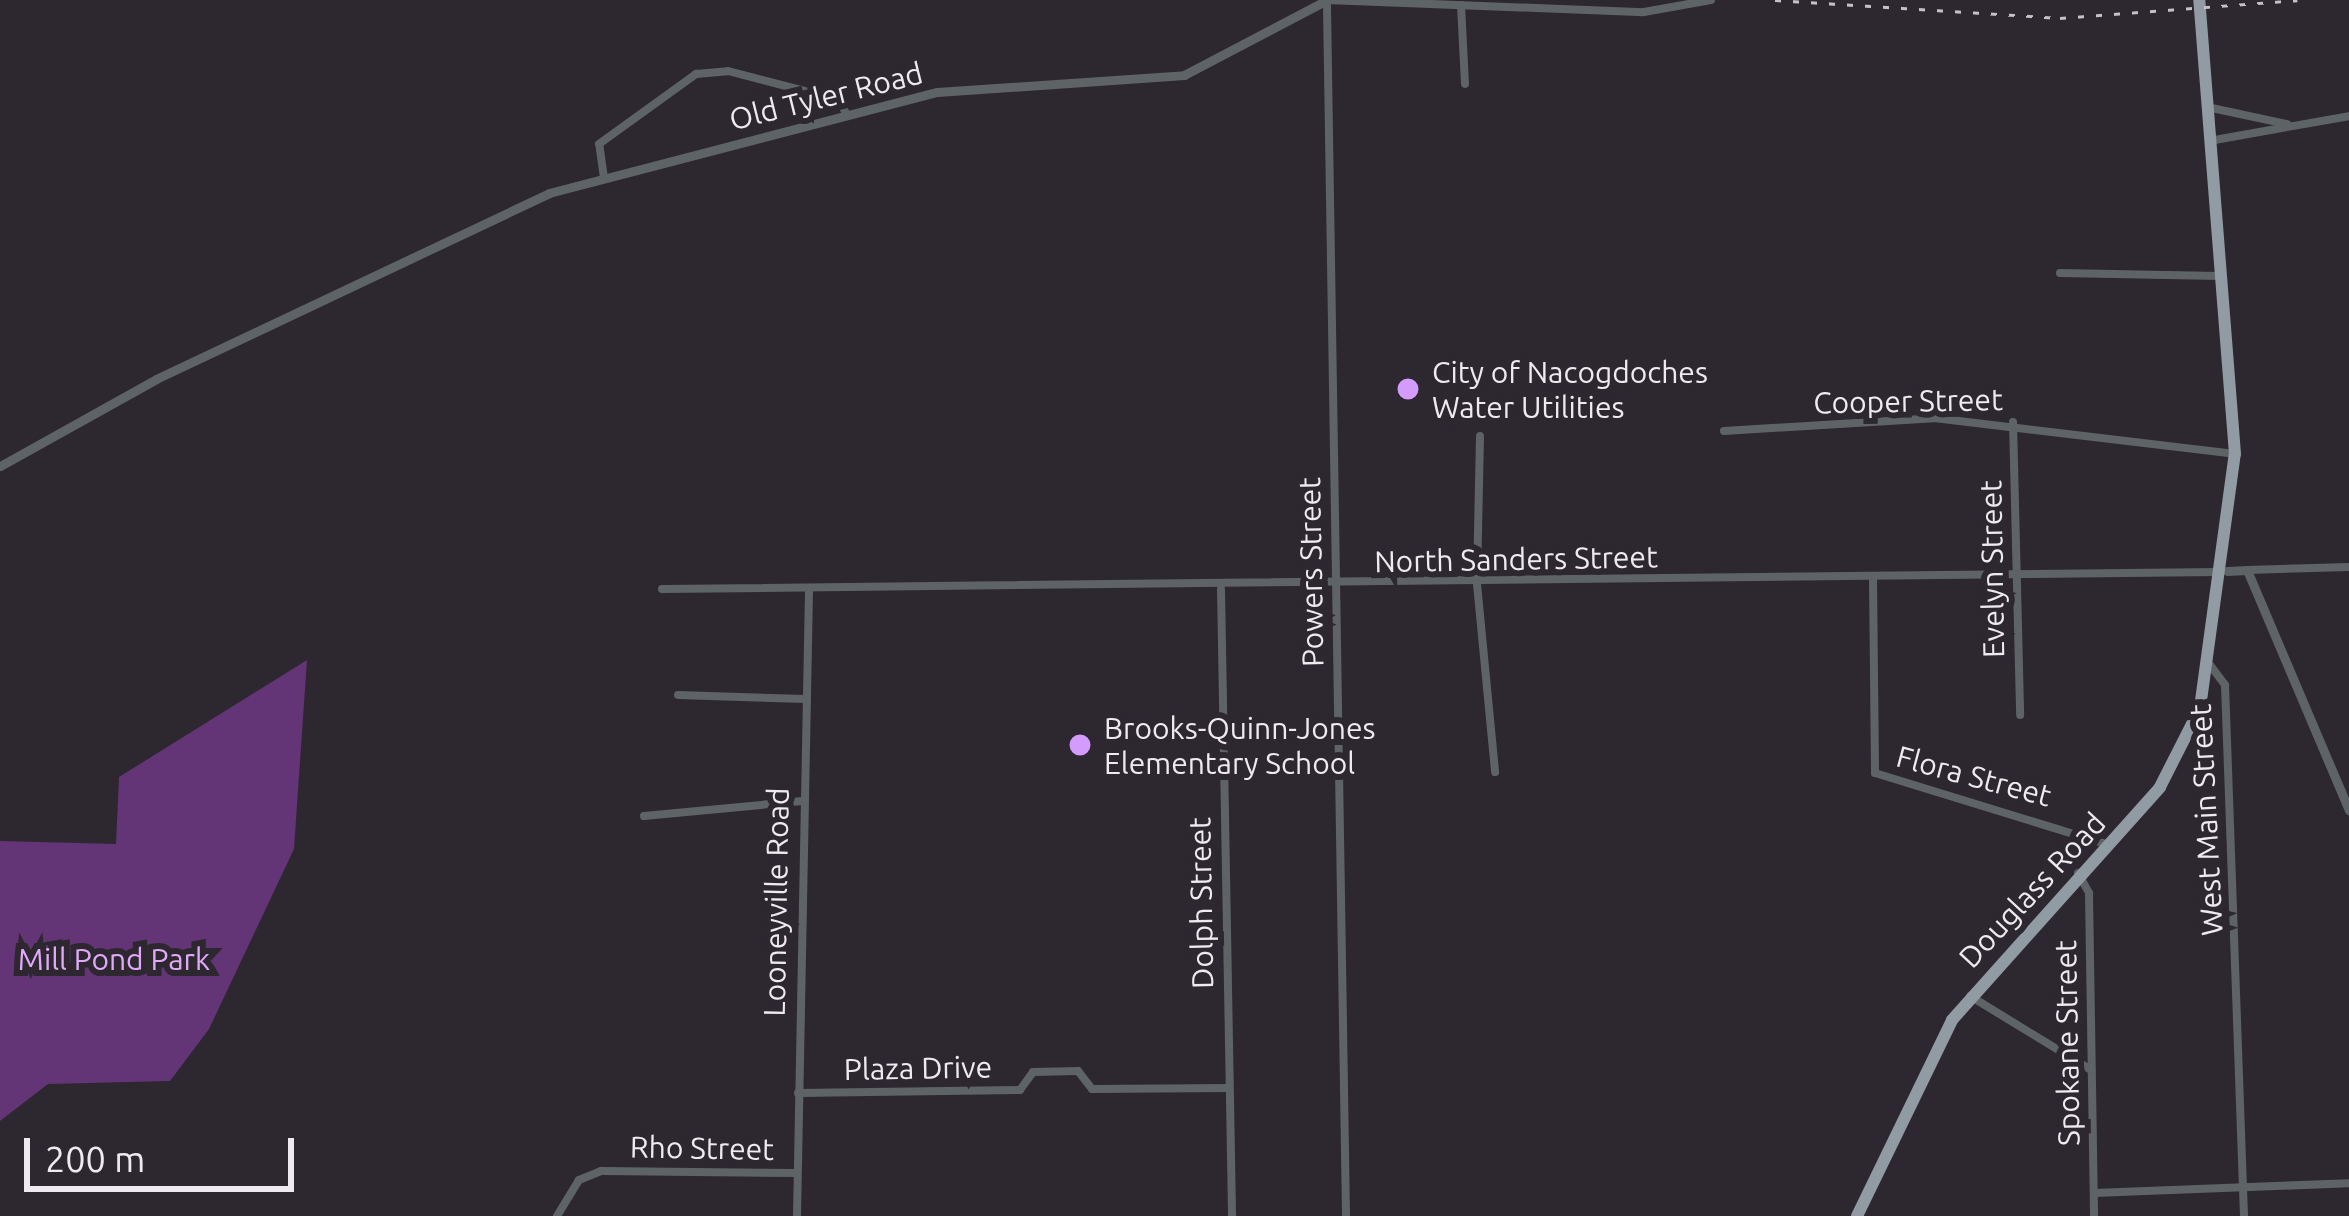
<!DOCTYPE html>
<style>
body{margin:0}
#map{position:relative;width:2349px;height:1216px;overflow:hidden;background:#2d2730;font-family:Ubuntu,sans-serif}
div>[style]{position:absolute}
.green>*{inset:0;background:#633476}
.minor>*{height:8px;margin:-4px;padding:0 4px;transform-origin:4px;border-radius:4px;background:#5e6366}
.tertiary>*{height:9px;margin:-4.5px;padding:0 4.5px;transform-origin:4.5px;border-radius:4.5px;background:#5e6366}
.primary>*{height:12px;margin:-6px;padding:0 6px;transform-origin:6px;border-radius:6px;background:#919ba3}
.rail>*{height:3px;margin-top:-1.5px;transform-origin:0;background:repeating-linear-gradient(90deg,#c5c1c7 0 6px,transparent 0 18px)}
.dots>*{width:33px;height:33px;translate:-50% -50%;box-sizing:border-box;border:6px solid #2d2730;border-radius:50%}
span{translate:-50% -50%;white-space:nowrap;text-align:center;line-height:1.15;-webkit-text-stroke:12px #2d2730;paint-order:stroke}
.street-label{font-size:30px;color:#eeeaf0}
.poi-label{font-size:30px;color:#eeeaf0}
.left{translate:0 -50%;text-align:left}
.park-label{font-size:30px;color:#e1a9f9}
.scale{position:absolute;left:24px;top:1138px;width:270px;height:54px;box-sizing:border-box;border:6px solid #eeeaf0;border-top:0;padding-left:15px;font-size:36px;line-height:42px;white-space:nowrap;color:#eeeaf0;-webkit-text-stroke:9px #2d2730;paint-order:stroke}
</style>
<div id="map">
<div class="green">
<i style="clip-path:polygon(307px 660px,294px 849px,209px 1029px,170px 1081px,48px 1084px,0 1121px,0 841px,116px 844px,119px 777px)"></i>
</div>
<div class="minor">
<i style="left:1461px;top:5px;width:79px;rotate:87.1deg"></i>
<i style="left:2207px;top:107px;width:82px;rotate:12deg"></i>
<i style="left:2209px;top:141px;width:142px;rotate:-10.1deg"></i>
<i style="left:604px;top:178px;width:34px;rotate:-98deg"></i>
<i style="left:599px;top:144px;width:120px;rotate:-35.8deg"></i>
<i style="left:696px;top:74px;width:32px;rotate:-5deg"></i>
<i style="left:728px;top:71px;width:115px;rotate:14.6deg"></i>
<i style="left:839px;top:100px;width:17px;rotate:62deg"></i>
<i style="left:2060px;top:273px;width:160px;rotate:1.1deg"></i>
<i style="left:2013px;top:422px;width:293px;rotate:88.6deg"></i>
<i style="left:1724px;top:431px;width:210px;rotate:-3.5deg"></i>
<i style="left:1934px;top:418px;width:303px;rotate:6.8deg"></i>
<i style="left:1480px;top:436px;width:148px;rotate:91.2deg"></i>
<i style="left:1477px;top:584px;width:189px;rotate:84.5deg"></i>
<i style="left:2247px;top:570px;width:102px;rotate:-1.7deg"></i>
<i style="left:1873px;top:579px;width:194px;rotate:89.4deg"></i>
<i style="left:1875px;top:773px;width:242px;rotate:17.1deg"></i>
<i style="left:662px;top:589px;width:1557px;rotate:-0.63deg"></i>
<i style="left:1221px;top:589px;width:627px;rotate:88.99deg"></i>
<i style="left:2210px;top:665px;width:25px;rotate:53deg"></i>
<i style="left:2225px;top:685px;width:531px;rotate:87.95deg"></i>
<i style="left:678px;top:695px;width:127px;rotate:1.8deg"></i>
<i style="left:644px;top:816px;width:159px;rotate:-5.4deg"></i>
<i style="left:2078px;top:873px;width:23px;rotate:61deg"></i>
<i style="left:2089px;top:893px;width:323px;rotate:89.1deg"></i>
<i style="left:1970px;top:996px;width:142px;rotate:31.4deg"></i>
<i style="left:798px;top:1093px;width:222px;rotate:-0.8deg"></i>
<i style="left:1020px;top:1090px;width:22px;rotate:-54deg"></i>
<i style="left:1033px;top:1072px;width:45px;rotate:-1.3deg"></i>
<i style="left:1078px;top:1071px;width:23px;rotate:52deg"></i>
<i style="left:1092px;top:1089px;width:137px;rotate:-0.4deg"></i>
<i style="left:2094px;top:1193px;width:255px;rotate:-2.2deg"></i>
<i style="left:557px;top:1216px;width:42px;rotate:-58.6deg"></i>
<i style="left:579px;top:1180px;width:24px;rotate:-22deg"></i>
<i style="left:601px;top:1171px;width:196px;rotate:0.6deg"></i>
<i style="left:797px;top:1216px;width:627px;rotate:-88.9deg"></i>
<i style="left:1346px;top:1216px;width:1216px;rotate:-90.9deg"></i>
<i style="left:1327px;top:0;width:317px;rotate:2.2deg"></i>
<i style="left:1644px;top:12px;width:68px;rotate:-10.2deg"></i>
</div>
<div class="tertiary">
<i style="left:0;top:466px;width:179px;rotate:-29.1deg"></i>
<i style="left:156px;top:379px;width:435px;rotate:-25.3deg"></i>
<i style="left:549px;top:193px;width:401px;rotate:-14.6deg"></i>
<i style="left:937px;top:92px;width:248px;rotate:-3.9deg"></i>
<i style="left:1184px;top:75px;width:161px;rotate:-27.7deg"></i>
<i style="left:2227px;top:571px;width:20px;rotate:-3deg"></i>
<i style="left:2247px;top:570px;width:261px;rotate:67deg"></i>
</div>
<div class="primary">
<i style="left:1857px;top:1216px;width:218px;rotate:-64.1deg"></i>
<i style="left:1952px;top:1020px;width:312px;rotate:-48.2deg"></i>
<i style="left:2160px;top:787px;width:89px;rotate:-63.1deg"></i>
<i style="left:2200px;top:708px;width:256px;rotate:-82.2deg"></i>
<i style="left:2235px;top:454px;width:455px;rotate:-94.5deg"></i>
</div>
<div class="rail">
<i style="left:1775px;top:0;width:286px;rotate:3.6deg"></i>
<i style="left:2060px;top:18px;width:238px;rotate:-4.3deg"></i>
</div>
<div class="dots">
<i style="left:1408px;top:389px;background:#d39cfc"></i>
<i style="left:1080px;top:745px;background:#d39cfc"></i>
</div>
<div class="street-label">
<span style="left:826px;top:96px;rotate:-14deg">Old Tyler Road</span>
<span style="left:1908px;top:401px;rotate:-1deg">Cooper Street</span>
<span style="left:1516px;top:559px;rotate:-1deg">North Sanders Street</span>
<span style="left:1992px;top:569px;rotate:-91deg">Evelyn Street</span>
<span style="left:1311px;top:572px;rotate:-91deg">Powers Street</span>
<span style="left:1974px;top:776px;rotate:15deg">Flora Street</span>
<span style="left:2206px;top:820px;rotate:-93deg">West Main Street</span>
<span style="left:2032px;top:890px;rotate:-47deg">Douglass Road</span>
<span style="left:776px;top:902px;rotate:-89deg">Looneyville Road</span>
<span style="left:1201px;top:903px;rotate:-91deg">Dolph Street</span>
<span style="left:2067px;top:1043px;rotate:-91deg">Spokane Street</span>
<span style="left:918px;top:1068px;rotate:-1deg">Plaza Drive</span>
<span style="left:702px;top:1148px;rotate:1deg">Rho Street</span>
</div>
<div class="poi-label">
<span class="left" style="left:1432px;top:389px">City of Nacogdoches<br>Water Utilities</span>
<span class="left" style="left:1104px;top:745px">Brooks-Quinn-Jones<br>Elementary School</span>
</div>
<div class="park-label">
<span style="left:114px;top:959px">Mill Pond Park</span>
</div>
<div class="scale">200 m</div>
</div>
